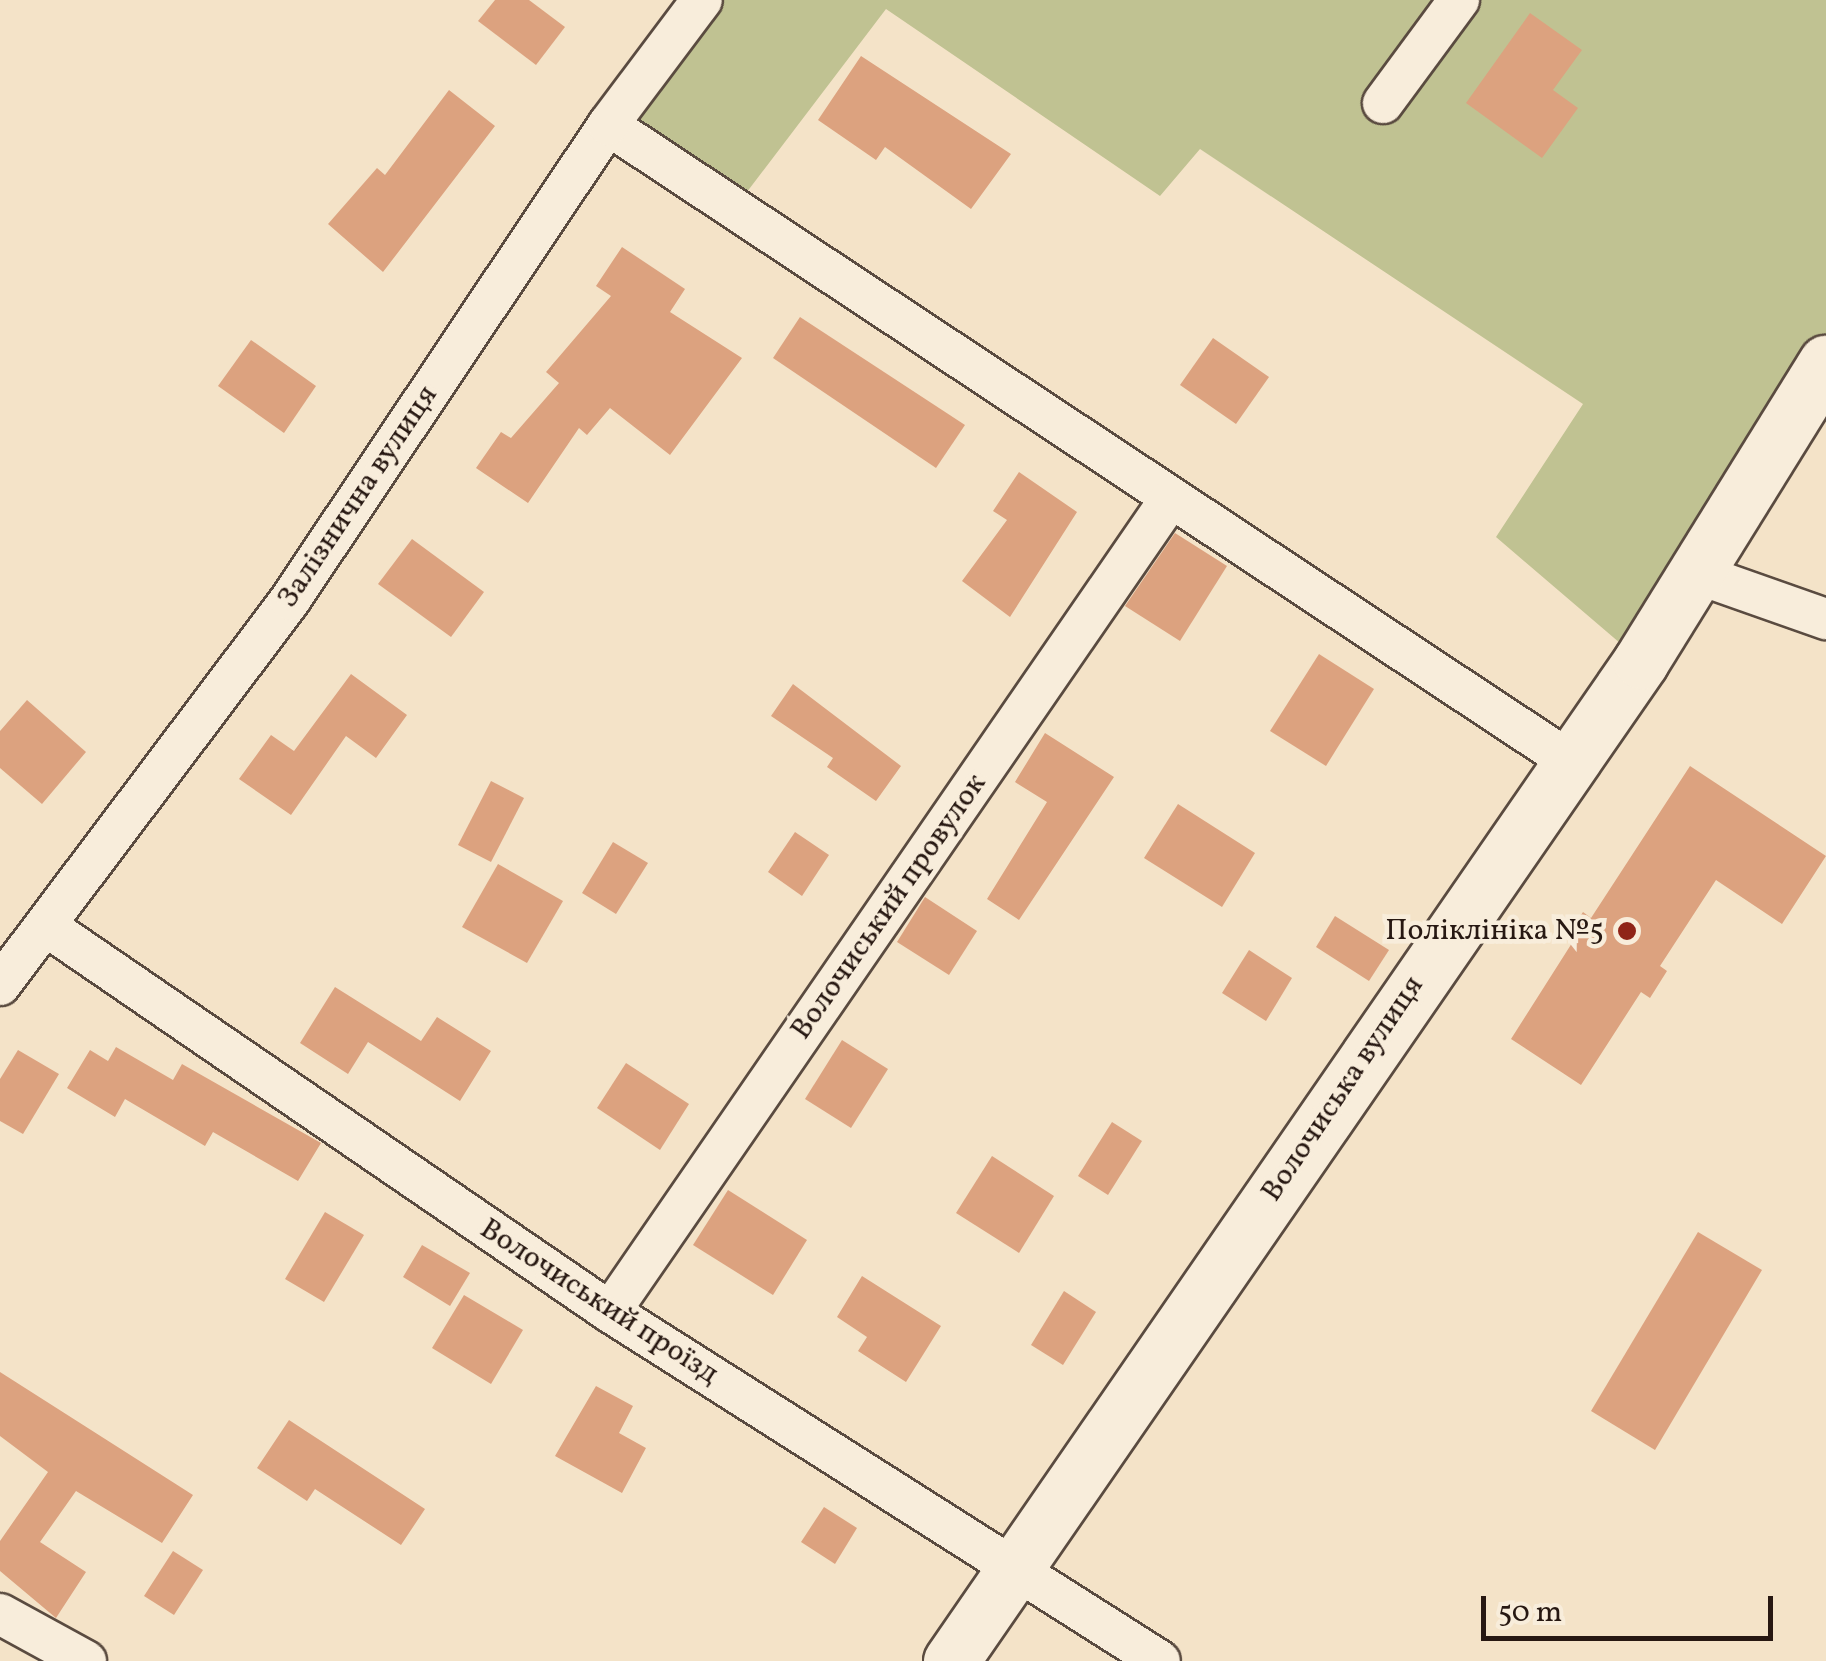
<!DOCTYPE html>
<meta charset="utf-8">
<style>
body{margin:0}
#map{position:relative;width:1826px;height:1661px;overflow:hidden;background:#f4e3c8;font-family:Vollkorn,serif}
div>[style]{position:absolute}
.green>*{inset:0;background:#c0c292}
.building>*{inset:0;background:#dca27f}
.roads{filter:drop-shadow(2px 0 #5a4b40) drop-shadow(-2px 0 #5a4b40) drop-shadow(0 2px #5a4b40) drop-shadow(0 -2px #5a4b40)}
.minor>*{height:40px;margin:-20px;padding:0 20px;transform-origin:20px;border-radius:20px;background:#f8eddb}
.secondary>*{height:55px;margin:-27.5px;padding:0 27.5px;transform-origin:27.5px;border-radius:27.5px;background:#f8eddb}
.dots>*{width:28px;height:28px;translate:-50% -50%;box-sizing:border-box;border:5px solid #f8eddb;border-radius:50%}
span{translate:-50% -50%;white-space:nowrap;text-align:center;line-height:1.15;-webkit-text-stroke:9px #f8eddb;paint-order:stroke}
.street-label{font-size:30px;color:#271812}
.poi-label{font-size:30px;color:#271812}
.right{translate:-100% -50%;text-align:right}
.scale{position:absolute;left:1481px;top:1596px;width:292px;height:45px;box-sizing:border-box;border:5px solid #271812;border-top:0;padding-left:12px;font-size:30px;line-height:35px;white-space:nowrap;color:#271812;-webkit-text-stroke:8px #f8eddb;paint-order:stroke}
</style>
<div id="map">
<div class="green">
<i style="clip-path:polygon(702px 0,1826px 0,1826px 363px,1641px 661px,1496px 537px,1583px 404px,1200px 149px,1160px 196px,886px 9px,734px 209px,608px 125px)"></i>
</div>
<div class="building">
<i style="clip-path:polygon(495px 0,529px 0,565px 27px,536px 65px,478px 21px)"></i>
<i style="clip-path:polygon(1530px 13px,1582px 50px,1553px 90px,1578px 108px,1542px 158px,1466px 103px)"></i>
<i style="clip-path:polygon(861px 56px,1011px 154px,971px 209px,885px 147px,876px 160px,818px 120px)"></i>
<i style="clip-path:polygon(449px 90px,495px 126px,383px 272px,328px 224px,377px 168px,385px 175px)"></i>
<i style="clip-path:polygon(622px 247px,685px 289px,670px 312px,742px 358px,670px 455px,610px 408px,587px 435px,579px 428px,528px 503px,476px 468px,501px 432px,511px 438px,559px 383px,546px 372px,611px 296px,596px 286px)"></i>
<i style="clip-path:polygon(800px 317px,965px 425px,936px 468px,773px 358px)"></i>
<i style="clip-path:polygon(1213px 338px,1269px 377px,1236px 424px,1180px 385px)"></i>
<i style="clip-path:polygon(251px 340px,316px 386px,284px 433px,218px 386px)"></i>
<i style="clip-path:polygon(1019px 472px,1077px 512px,1010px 617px,962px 581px,1007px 520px,993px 511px)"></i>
<i style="clip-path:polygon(1175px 533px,1227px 566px,1180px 641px,1125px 606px)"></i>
<i style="clip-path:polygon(412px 539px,484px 592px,451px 637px,378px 584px)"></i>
<i style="clip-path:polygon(1319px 654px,1374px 689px,1326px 766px,1270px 731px)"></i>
<i style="clip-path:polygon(351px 674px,407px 715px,376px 758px,346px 736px,291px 815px,239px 779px,271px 735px,294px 751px)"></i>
<i style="clip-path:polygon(793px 684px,901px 766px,876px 801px,827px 767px,833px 758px,771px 716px)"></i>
<i style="clip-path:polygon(27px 700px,86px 752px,42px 804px,0 768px,0 731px)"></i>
<i style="clip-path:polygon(1045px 733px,1114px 777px,1019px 920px,987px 899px,1047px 802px,1015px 782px)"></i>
<i style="clip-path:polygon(1690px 766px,1826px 856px,1782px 924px,1716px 880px,1660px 966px,1667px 971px,1650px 998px,1641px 992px,1581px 1085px,1511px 1039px,1572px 943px,1566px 939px,1583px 912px,1591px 918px)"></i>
<i style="clip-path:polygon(491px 781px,524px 798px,491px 862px,458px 845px)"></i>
<i style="clip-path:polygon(1178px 804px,1255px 853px,1222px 907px,1144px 858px)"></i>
<i style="clip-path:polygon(795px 832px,829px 855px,802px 896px,768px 872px)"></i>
<i style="clip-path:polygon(613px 842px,648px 863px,616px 914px,582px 893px)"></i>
<i style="clip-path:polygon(498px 864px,563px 901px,527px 963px,462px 927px)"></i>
<i style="clip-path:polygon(925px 897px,977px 931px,949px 975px,897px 942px)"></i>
<i style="clip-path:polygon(1335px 916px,1389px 950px,1369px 981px,1316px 947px)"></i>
<i style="clip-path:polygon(1249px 950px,1292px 978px,1266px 1021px,1222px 993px)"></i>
<i style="clip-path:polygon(335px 987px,421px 1041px,437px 1017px,491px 1051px,460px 1101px,368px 1042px,348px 1074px,300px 1043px)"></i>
<i style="clip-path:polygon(842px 1040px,888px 1069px,851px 1128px,805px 1099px)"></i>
<i style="clip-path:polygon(116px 1047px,173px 1080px,182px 1064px,321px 1143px,298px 1181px,213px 1132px,205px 1146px,125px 1099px,115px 1117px,67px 1088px,90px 1050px,108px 1061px)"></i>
<i style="clip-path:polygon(18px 1050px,59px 1074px,23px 1134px,0 1121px,0 1079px)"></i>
<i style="clip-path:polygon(626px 1063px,689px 1104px,660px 1150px,597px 1108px)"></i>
<i style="clip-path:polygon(1112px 1122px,1142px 1141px,1108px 1195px,1078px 1176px)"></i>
<i style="clip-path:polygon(992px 1156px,1054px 1196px,1019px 1253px,956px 1213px)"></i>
<i style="clip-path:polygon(728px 1190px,807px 1240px,773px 1295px,693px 1245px)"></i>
<i style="clip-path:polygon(325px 1212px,364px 1235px,324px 1302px,285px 1279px)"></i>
<i style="clip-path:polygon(1698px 1232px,1762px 1270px,1655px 1450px,1591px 1411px)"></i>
<i style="clip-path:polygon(422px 1245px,470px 1273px,450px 1306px,403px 1277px)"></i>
<i style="clip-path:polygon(862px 1276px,941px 1326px,906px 1382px,858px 1351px,867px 1337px,837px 1317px)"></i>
<i style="clip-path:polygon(1064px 1291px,1096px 1312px,1063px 1365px,1031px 1345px)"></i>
<i style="clip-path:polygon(464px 1295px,523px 1330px,491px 1384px,432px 1348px)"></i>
<i style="clip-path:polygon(0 1372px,193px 1495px,162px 1543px,76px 1491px,40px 1542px,86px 1572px,56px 1618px,0 1571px,0 1541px,48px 1472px,0 1436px)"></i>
<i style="clip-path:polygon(596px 1386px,633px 1406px,619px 1433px,646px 1448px,622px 1493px,555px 1456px)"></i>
<i style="clip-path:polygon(289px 1420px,425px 1509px,401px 1545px,315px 1489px,307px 1501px,257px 1468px)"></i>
<i style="clip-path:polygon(824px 1507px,857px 1528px,835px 1564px,801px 1542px)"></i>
<i style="clip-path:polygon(173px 1551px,203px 1570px,174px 1615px,144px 1596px)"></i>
</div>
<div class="roads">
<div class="minor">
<i style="left:1383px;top:103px;width:128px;rotate:-53.6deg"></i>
<i style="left:608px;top:125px;width:1151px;rotate:33.48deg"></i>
<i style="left:1698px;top:574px;width:136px;rotate:19.4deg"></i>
<i style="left:49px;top:928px;width:680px;rotate:34.39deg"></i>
<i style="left:610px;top:1312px;width:651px;rotate:32.4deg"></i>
<i style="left:0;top:985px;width:482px;rotate:-53deg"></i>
<i style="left:290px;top:600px;width:572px;rotate:-56.2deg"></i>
<i style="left:608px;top:125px;width:156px;rotate:-53.1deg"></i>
<i style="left:610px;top:1312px;width:984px;rotate:-55.44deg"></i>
<i style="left:0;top:1614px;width:98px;rotate:28.7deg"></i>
</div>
<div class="secondary">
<i style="left:951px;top:1661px;width:1215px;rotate:-55.39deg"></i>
<i style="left:1641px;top:661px;width:351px;rotate:-58.2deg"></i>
</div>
</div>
<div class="dots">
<i style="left:1627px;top:931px;background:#8f2418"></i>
</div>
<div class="street-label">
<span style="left:358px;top:497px;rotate:-56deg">Залізнична вулиця</span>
<span style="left:889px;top:907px;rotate:-55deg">Волочиський провулок</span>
<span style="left:1343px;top:1089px;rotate:-56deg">Волочиська вулиця</span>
<span style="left:599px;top:1302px;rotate:33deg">Волочиський проїзд</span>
</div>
<div class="poi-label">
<span class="right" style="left:1604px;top:931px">Поліклініка №5</span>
</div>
<div class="scale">50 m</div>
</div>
